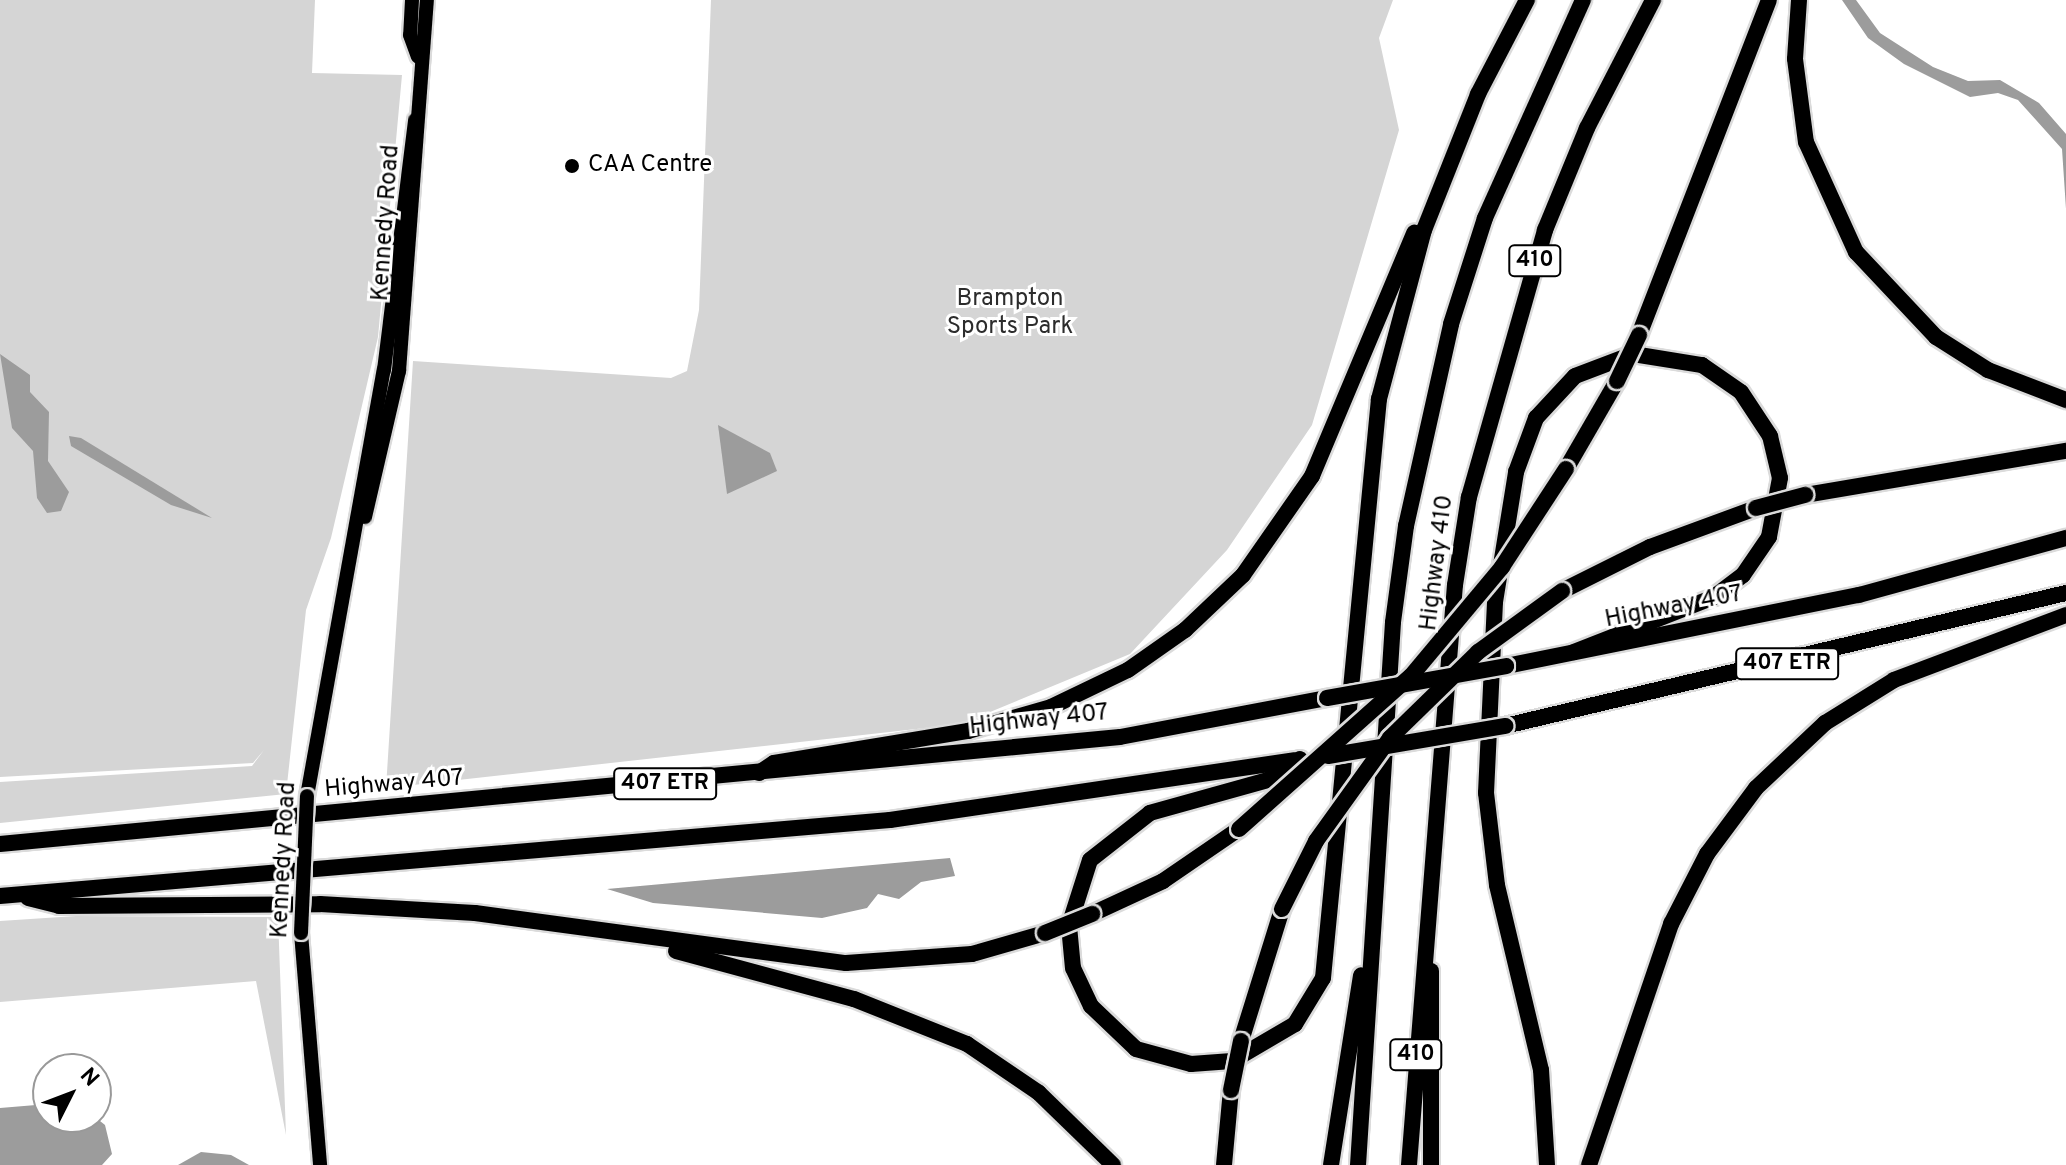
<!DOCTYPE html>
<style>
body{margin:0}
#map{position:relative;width:2066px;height:1165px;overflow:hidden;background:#fff;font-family:Overpass,sans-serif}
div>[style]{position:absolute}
.green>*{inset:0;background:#d5d5d5}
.water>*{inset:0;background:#9c9c9c}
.roads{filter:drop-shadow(2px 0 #dbdbdb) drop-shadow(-2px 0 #dbdbdb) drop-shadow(0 2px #dbdbdb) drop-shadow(0 -2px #dbdbdb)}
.major>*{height:14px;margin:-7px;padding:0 7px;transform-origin:7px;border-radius:7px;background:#000}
.highway>*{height:16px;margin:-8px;padding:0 8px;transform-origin:8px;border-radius:8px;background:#000}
.bridges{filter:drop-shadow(2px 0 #dbdbdb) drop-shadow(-2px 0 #dbdbdb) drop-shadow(0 2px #dbdbdb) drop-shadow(0 -2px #dbdbdb)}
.major-bridge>*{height:14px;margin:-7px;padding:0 7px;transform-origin:7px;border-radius:7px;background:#000}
.highway-bridge>*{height:16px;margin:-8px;padding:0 8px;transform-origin:8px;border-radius:8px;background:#000}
.dots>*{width:22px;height:22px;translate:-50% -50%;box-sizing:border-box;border:4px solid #fff;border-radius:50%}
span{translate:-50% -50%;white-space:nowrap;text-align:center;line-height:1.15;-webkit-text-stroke:6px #fff;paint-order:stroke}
.shield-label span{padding:2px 6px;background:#fff;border:2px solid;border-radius:6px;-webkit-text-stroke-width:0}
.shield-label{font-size:22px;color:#000;font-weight:700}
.poi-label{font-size:24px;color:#000}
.left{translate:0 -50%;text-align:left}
.street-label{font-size:24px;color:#000}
.park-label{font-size:24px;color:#2c2c2c}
.north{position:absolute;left:32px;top:1053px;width:80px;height:80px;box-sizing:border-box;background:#fff;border:2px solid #999;border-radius:50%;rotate:48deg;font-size:22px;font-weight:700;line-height:32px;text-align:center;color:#000}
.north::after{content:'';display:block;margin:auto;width:28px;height:36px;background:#000;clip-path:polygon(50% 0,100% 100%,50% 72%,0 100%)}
</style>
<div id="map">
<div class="green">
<i style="clip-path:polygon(0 0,315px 0,312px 73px,402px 75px,378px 337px,331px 538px,306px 610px,286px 794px,0 823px,0 782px,252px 766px,264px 750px,253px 763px,0 777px)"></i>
<i style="clip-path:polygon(711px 0,1393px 0,1379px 38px,1399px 130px,1312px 425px,1227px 550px,1130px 654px,961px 724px,386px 788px,413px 361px,671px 378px,687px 371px,699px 310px)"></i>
<i style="clip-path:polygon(76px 916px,278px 917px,286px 1135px,256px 981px,0 1002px,0 921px)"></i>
</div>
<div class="water">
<i style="clip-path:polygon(1842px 0,1856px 0,1880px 33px,1933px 67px,1968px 81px,2000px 80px,2039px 103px,2066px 134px,2066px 209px,2062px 149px,2018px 100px,1998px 93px,1970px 97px,1904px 64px,1868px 38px)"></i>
<i style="clip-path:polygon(0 354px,30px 375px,30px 392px,49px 412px,48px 461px,69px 492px,61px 511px,47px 513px,37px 498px,33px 451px,12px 428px)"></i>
<i style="clip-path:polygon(718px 425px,770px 453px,777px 471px,727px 494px)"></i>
<i style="clip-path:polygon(69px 436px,81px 438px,212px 518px,171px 505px,71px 446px)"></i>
<i style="clip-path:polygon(950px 858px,955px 876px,921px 882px,899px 899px,878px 894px,867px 908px,822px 918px,653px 903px,607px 889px)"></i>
<i style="clip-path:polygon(48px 1104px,48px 1117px,95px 1117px,105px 1125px,112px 1154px,102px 1165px,0 1165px,0 1108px)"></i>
<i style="clip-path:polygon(201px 1152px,231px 1155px,249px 1165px,178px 1165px)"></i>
</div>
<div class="roads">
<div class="major">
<i style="left:412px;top:0;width:35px;rotate:93deg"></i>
<i style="left:410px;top:35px;width:23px;rotate:70deg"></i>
<i style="left:365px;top:517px;width:150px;rotate:-76.9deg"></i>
<i style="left:399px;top:371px;width:372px;rotate:-85.7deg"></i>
<i style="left:307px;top:796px;width:433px;rotate:-79.8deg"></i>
<i style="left:384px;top:370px;width:252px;rotate:-82.9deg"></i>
<i style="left:301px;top:933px;width:233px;rotate:85.3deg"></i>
</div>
<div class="highway">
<i style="left:1799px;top:0;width:59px;rotate:93.9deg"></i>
<i style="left:1795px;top:59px;width:84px;rotate:82.5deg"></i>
<i style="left:1806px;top:142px;width:121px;rotate:65.6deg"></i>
<i style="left:1856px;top:252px;width:117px;rotate:46.7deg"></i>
<i style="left:1936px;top:337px;width:62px;rotate:32.4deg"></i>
<i style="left:1988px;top:370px;width:84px;rotate:21deg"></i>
<i style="left:1639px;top:335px;width:359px;rotate:-68.8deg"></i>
<i style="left:1566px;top:469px;width:102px;rotate:-59.9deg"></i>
<i style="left:1805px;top:495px;width:265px;rotate:-9.6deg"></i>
<i style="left:1562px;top:591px;width:98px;rotate:-26.6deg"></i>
<i style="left:1650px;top:547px;width:113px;rotate:-20.2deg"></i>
<i style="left:1506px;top:666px;width:360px;rotate:-11.4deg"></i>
<i style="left:1859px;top:595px;width:215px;rotate:-15.4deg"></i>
<i style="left:1505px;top:726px;width:577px;rotate:-13.34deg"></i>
<i style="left:1300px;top:759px;width:38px;rotate:147deg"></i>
<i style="left:1268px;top:780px;width:123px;rotate:164.4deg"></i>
<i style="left:1150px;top:813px;width:76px;rotate:141.9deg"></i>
<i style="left:1090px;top:860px;width:69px;rotate:107.7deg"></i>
<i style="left:1069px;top:926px;width:42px;rotate:84.6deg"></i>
<i style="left:1073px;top:968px;width:42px;rotate:64.7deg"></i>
<i style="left:1091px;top:1006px;width:62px;rotate:43.7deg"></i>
<i style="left:1136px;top:1049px;width:57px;rotate:15.3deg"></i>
<i style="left:1191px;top:1064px;width:41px;rotate:-4.2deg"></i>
<i style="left:1232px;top:1061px;width:73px;rotate:-30.4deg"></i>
<i style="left:1295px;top:1024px;width:54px;rotate:-58.7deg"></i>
<i style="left:1323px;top:978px;width:582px;rotate:-84.48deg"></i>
<i style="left:1379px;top:399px;width:175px;rotate:-75.1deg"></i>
<i style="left:1424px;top:230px;width:146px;rotate:-68.3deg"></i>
<i style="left:1478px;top:94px;width:106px;rotate:-62.5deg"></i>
<i style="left:759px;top:773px;width:18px;rotate:-34deg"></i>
<i style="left:774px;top:763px;width:197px;rotate:-9.4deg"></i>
<i style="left:968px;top:731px;width:86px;rotate:-16.1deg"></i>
<i style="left:1051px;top:707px;width:85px;rotate:-25.7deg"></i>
<i style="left:1128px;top:670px;width:70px;rotate:-35.1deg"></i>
<i style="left:1185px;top:630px;width:80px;rotate:-43.5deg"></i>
<i style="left:1243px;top:575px;width:121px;rotate:-55.1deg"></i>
<i style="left:1312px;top:476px;width:264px;rotate:-67.2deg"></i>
<i style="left:0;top:844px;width:1125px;rotate:-5.46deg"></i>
<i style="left:1120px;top:737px;width:211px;rotate:-10.7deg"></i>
<i style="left:0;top:896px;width:893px;rotate:-4.88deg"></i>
<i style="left:890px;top:820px;width:409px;rotate:-8.4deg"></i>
<i style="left:28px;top:898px;width:32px;rotate:14deg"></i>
<i style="left:59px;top:906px;width:261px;rotate:-0.4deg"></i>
<i style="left:320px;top:904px;width:155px;rotate:3.3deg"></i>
<i style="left:475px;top:913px;width:374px;rotate:7.7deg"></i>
<i style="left:846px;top:963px;width:126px;rotate:-4.1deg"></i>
<i style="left:972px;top:954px;width:76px;rotate:-16deg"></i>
<i style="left:1092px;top:914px;width:78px;rotate:-24.9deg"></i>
<i style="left:1163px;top:881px;width:92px;rotate:-34.4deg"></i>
<i style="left:676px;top:951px;width:184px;rotate:15.1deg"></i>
<i style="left:854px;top:999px;width:122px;rotate:21.7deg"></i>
<i style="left:967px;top:1044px;width:87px;rotate:34.2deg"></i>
<i style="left:1039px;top:1093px;width:103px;rotate:44.2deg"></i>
<i style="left:1241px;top:1041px;width:138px;rotate:-72.7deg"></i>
<i style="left:1224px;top:1165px;width:75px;rotate:-84.7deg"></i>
<i style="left:1331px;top:1165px;width:192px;rotate:-81deg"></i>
<i style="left:1358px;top:1165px;width:544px;rotate:-86.31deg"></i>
<i style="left:1393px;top:622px;width:97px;rotate:-82.3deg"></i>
<i style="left:1406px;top:526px;width:207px;rotate:-77.4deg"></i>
<i style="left:1451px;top:324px;width:111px;rotate:-72.2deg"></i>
<i style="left:1485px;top:218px;width:239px;rotate:-65.8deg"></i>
<i style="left:1409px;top:1165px;width:582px;rotate:-85.47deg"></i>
<i style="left:1455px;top:585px;width:89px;rotate:-81deg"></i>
<i style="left:1469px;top:497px;width:278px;rotate:-74.1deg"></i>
<i style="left:1545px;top:230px;width:110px;rotate:-67.6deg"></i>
<i style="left:1587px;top:128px;width:144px;rotate:-62.7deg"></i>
<i style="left:1431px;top:1165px;width:194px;rotate:-90deg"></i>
<i style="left:1547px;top:1165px;width:95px;rotate:-93.6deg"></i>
<i style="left:1541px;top:1070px;width:190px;rotate:-103.4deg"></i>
<i style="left:1497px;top:885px;width:93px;rotate:-96.8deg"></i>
<i style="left:1486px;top:793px;width:191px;rotate:-87.3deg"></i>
<i style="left:1495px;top:602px;width:132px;rotate:-80.8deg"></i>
<i style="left:1516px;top:472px;width:58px;rotate:-69.7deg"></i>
<i style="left:1536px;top:418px;width:57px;rotate:-47.1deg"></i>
<i style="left:1575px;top:376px;width:62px;rotate:-20.8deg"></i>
<i style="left:1633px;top:354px;width:70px;rotate:9.1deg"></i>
<i style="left:1702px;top:365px;width:47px;rotate:34.7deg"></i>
<i style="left:1741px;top:392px;width:53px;rotate:56.6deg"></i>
<i style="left:1770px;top:436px;width:43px;rotate:76.6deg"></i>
<i style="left:1780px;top:478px;width:60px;rotate:100.6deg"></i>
<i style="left:1769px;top:537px;width:46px;rotate:124.4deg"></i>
<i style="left:1743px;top:575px;width:36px;rotate:143deg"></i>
<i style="left:1714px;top:597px;width:150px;rotate:158.6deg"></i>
<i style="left:1589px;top:1165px;width:255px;rotate:-71.2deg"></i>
<i style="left:1671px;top:924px;width:79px;rotate:-62.8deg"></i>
<i style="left:1707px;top:854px;width:82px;rotate:-53.4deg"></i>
<i style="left:1756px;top:788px;width:95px;rotate:-43.3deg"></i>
<i style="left:1825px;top:723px;width:81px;rotate:-31.9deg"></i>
<i style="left:1894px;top:680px;width:184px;rotate:-20.7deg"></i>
</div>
</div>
<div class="bridges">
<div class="major-bridge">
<i style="left:301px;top:933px;width:137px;rotate:-87.5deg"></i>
</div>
<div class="highway-bridge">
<i style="left:1617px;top:381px;width:51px;rotate:-64.4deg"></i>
<i style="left:1756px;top:508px;width:51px;rotate:-14.9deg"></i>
<i style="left:1327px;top:698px;width:182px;rotate:-10.1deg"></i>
<i style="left:1328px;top:756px;width:180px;rotate:-9.6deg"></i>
<i style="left:1239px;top:829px;width:230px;rotate:-41.7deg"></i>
<i style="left:1411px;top:676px;width:142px;rotate:-50.1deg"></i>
<i style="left:1502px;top:567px;width:117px;rotate:-56.9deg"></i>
<i style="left:1282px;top:909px;width:76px;rotate:-63.4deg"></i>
<i style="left:1316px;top:841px;width:127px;rotate:-54.3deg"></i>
<i style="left:1390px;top:738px;width:123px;rotate:-44.3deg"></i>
<i style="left:1478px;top:652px;width:104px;rotate:-36deg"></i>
<i style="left:1045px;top:933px;width:51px;rotate:-22deg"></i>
<i style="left:1231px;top:1090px;width:50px;rotate:-78.5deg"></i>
</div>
</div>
<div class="dots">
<i style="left:572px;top:166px;background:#000"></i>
</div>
<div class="shield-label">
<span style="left:1535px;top:261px">410</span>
<span style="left:1787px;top:664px">407 ETR</span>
<span style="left:665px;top:784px">407 ETR</span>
<span style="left:1416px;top:1055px">410</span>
</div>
<div class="poi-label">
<span class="left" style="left:588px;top:166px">CAA Centre</span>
</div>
<div class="street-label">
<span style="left:387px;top:223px;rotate:-86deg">Kennedy Road</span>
<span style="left:1438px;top:563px;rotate:-83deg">Highway 410</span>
<span style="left:1674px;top:608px;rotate:-11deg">Highway 407</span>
<span style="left:1039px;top:721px;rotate:-6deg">Highway 407</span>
<span style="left:394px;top:785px;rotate:-5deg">Highway 407</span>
<span style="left:285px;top:860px;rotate:-87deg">Kennedy Road</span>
</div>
<div class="park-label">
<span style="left:1010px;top:314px">Brampton<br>Sports Park</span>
</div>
<div class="north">N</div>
</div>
